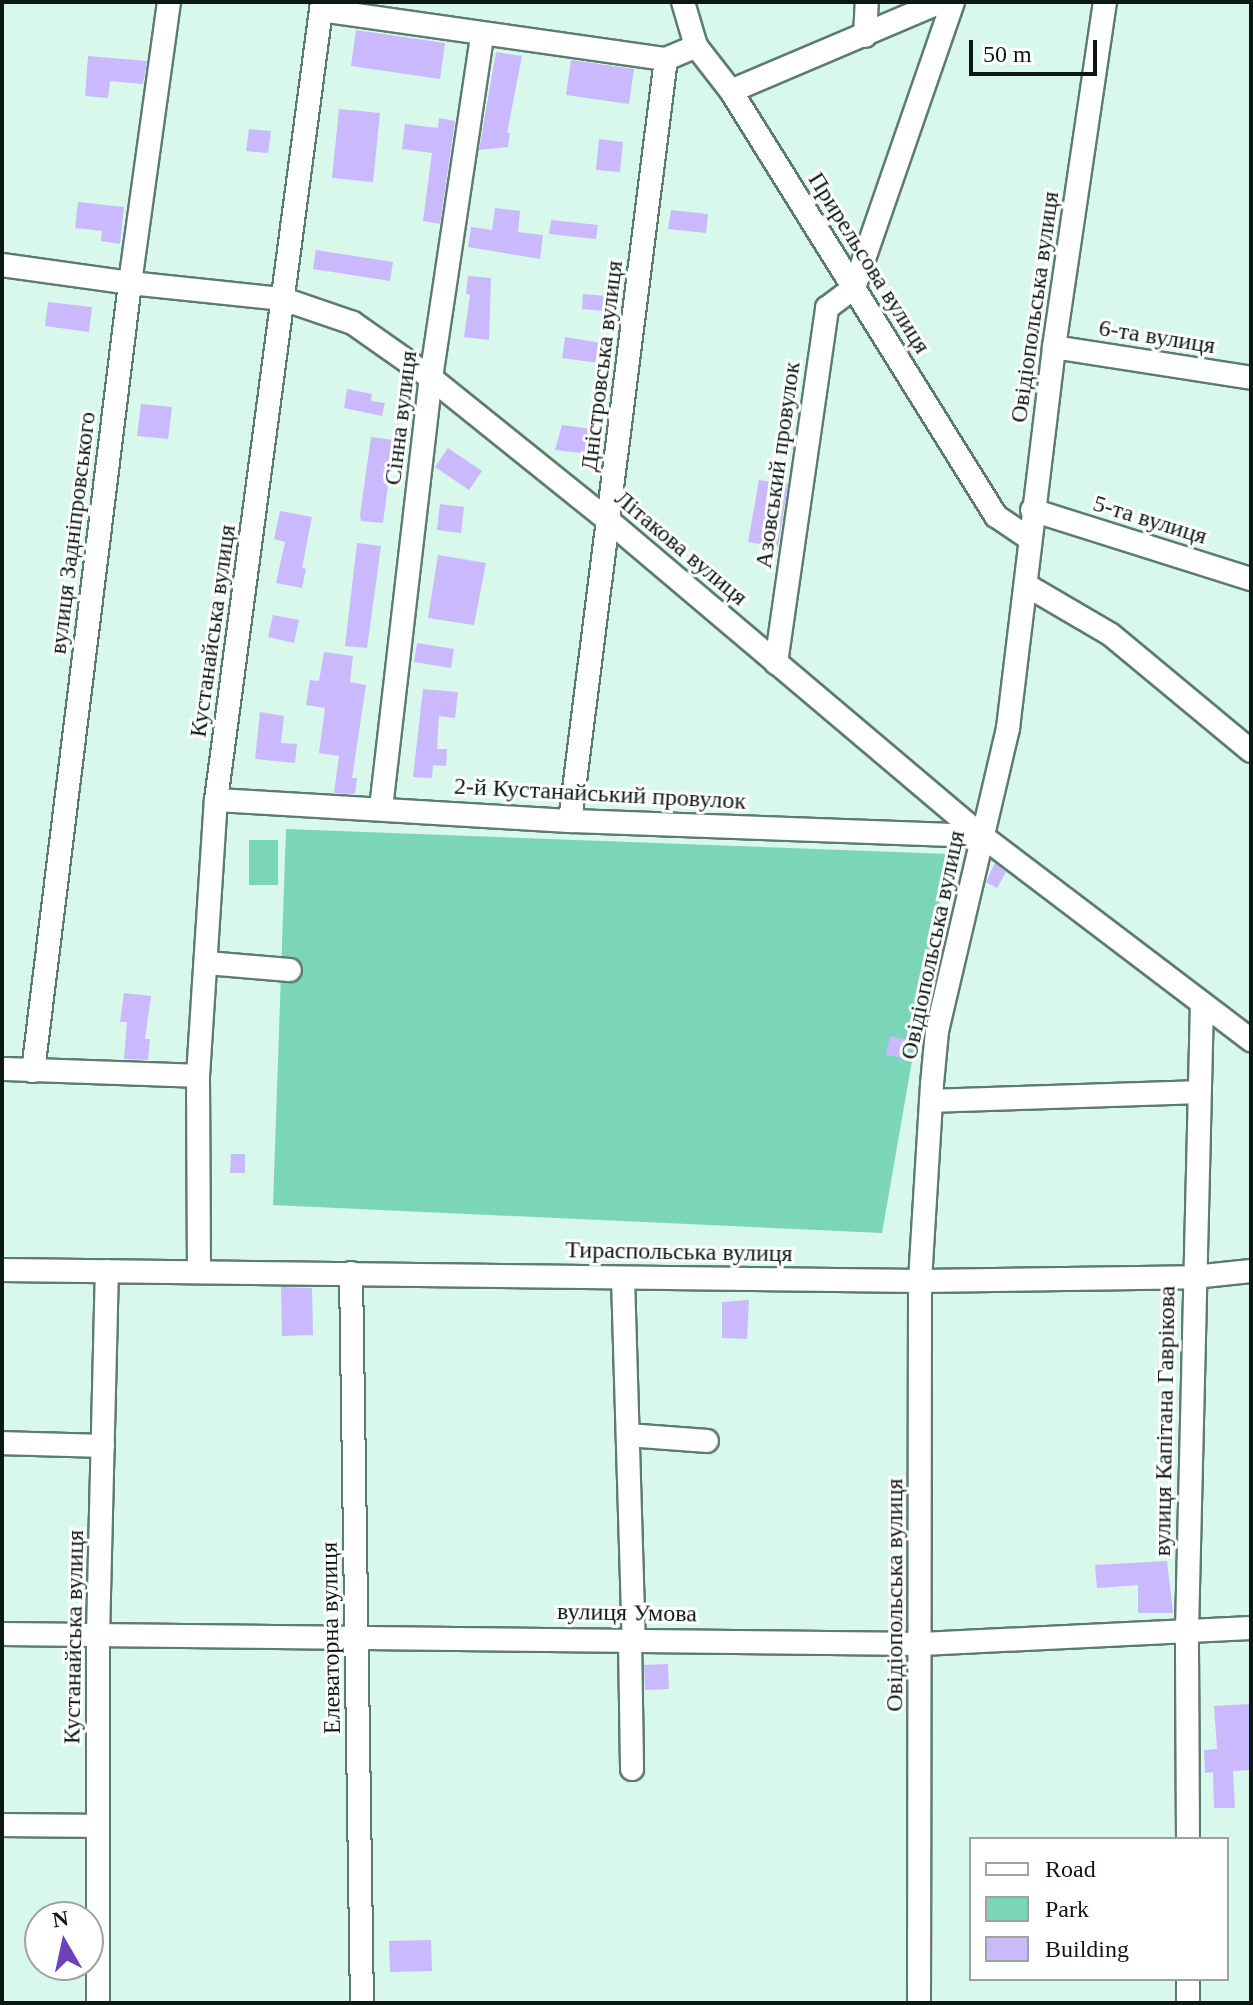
<!DOCTYPE html>
<meta charset="utf-8">
<style>
body{margin:0}
#map{position:relative;width:1253px;height:2005px;overflow:hidden;background:#d8f8ec;font-family:Georgia,serif}
div>[style]{position:absolute}
.green>*{inset:0;background:#7bd5b9}
.building>*{inset:0;background:#cbb9fe}
.roads{filter:drop-shadow(2px 0 #5e7b71) drop-shadow(-2px 0 #5e7b71) drop-shadow(0 2px #5e7b71) drop-shadow(0 -2px #5e7b71)}
.minor>*{height:22px;margin:-11px;padding:0 11px;transform-origin:11px;border-radius:11px;background:#fff}
span{translate:-50% -50%;white-space:nowrap;text-align:center;line-height:1.15;-webkit-text-stroke:6px #fff;paint-order:stroke}
.street-label{font-size:24px;color:#0c1814}
.frame{position:absolute;inset:0;border:4px solid #0c1814;pointer-events:none}
.legend{position:absolute;left:969px;top:1837px;width:260px;height:144px;box-sizing:border-box;background:#fff;border:2px solid #9ea3a1;margin:0;padding:10px 14px;list-style:none;font-size:24px;color:#0c1814}
.legend li{display:flex;align-items:center;gap:16px;height:40px}
.legend b{width:40px;border:2px solid #9ea3a1}
.north{position:absolute;left:24px;top:1901px;width:80px;height:80px;box-sizing:border-box;background:#fff;border:2px solid #9ea3a1;border-radius:50%;rotate:351deg;font-size:22px;font-weight:700;line-height:32px;text-align:center;color:#0c1814}
.north::after{content:'';display:block;margin:auto;width:28px;height:36px;background:#6e42bb;clip-path:polygon(50% 0,100% 100%,50% 72%,0 100%)}
.scale{position:absolute;left:969px;top:40px;width:128px;height:36px;box-sizing:border-box;border:4px solid #0c1814;border-top:0;padding-left:10px;font-size:24px;line-height:28px;white-space:nowrap;color:#0c1814;-webkit-text-stroke:6px #fff;paint-order:stroke}
</style>
<div id="map">
<div class="green">
<i style="clip-path:polygon(286px 829px,948px 854px,882px 1233px,273px 1205px)"></i>
<i style="clip-path:polygon(249px 840px,278px 840px,278px 885px,249px 885px)"></i>
</div>
<div class="building">
<i style="clip-path:polygon(356px 30px,445px 43px,440px 79px,351px 66px)"></i>
<i style="clip-path:polygon(496px 52px,522px 56px,507px 133px,510px 133px,508px 147px,479px 150px)"></i>
<i style="clip-path:polygon(88px 56px,147px 61px,143px 84px,110px 81px,108px 98px,85px 96px)"></i>
<i style="clip-path:polygon(571px 60px,634px 69px,629px 104px,566px 95px)"></i>
<i style="clip-path:polygon(339px 109px,380px 113px,373px 182px,332px 178px)"></i>
<i style="clip-path:polygon(439px 118px,455px 121px,440px 224px,423px 221px,432px 153px,402px 149px,405px 124px,438px 128px)"></i>
<i style="clip-path:polygon(249px 129px,271px 131px,268px 153px,246px 151px)"></i>
<i style="clip-path:polygon(599px 139px,623px 142px,620px 172px,596px 170px)"></i>
<i style="clip-path:polygon(78px 202px,124px 207px,120px 244px,101px 241px,102px 231px,75px 228px)"></i>
<i style="clip-path:polygon(495px 208px,520px 211px,518px 232px,543px 235px,540px 259px,468px 247px,471px 227px,492px 230px)"></i>
<i style="clip-path:polygon(671px 210px,708px 214px,706px 233px,668px 229px)"></i>
<i style="clip-path:polygon(551px 220px,598px 225px,596px 239px,549px 234px)"></i>
<i style="clip-path:polygon(316px 250px,393px 262px,390px 281px,313px 269px)"></i>
<i style="clip-path:polygon(468px 276px,491px 278px,489px 340px,464px 337px,470px 295px,466px 294px)"></i>
<i style="clip-path:polygon(583px 294px,607px 296px,606px 311px,582px 309px)"></i>
<i style="clip-path:polygon(48px 302px,92px 307px,89px 332px,45px 326px)"></i>
<i style="clip-path:polygon(565px 337px,601px 343px,598px 363px,562px 358px)"></i>
<i style="clip-path:polygon(347px 389px,372px 394px,371px 401px,385px 403px,382px 416px,344px 408px)"></i>
<i style="clip-path:polygon(141px 404px,172px 407px,168px 439px,137px 436px)"></i>
<i style="clip-path:polygon(562px 425px,592px 429px,588px 454px,555px 450px)"></i>
<i style="clip-path:polygon(371px 437px,394px 440px,383px 523px,361px 521px,360px 515px)"></i>
<i style="clip-path:polygon(448px 448px,482px 471px,469px 490px,435px 467px)"></i>
<i style="clip-path:polygon(759px 480px,788px 484px,778px 547px,748px 542px)"></i>
<i style="clip-path:polygon(440px 504px,464px 507px,461px 533px,437px 530px)"></i>
<i style="clip-path:polygon(280px 511px,312px 517px,302px 568px,306px 569px,302px 588px,276px 583px,285px 542px,274px 539px)"></i>
<i style="clip-path:polygon(357px 543px,381px 546px,367px 648px,345px 646px)"></i>
<i style="clip-path:polygon(438px 555px,486px 563px,474px 625px,428px 618px)"></i>
<i style="clip-path:polygon(273px 615px,299px 620px,294px 643px,268px 637px)"></i>
<i style="clip-path:polygon(417px 643px,454px 649px,451px 668px,414px 662px)"></i>
<i style="clip-path:polygon(324px 652px,353px 656px,350px 682px,366px 685px,352px 778px,357px 778px,355px 794px,334px 793px,339px 756px,319px 753px,325px 708px,306px 705px,310px 680px,319px 681px)"></i>
<i style="clip-path:polygon(423px 689px,458px 692px,455px 718px,439px 716px,437px 749px,447px 749px,446px 766px,433px 765px,432px 778px,413px 777px)"></i>
<i style="clip-path:polygon(260px 712px,284px 716px,281px 743px,297px 744px,295px 763px,255px 759px)"></i>
<i style="clip-path:polygon(995px 863px,1006px 872px,997px 888px,986px 882px)"></i>
<i style="clip-path:polygon(124px 993px,151px 996px,145px 1039px,150px 1039px,148px 1060px,124px 1059px,127px 1022px,120px 1022px)"></i>
<i style="clip-path:polygon(890px 1036px,910px 1040px,907px 1059px,886px 1055px)"></i>
<i style="clip-path:polygon(231px 1154px,245px 1154px,245px 1173px,230px 1173px)"></i>
<i style="clip-path:polygon(281px 1287px,312px 1288px,313px 1335px,282px 1336px)"></i>
<i style="clip-path:polygon(749px 1300px,747px 1339px,722px 1338px,722px 1302px)"></i>
<i style="clip-path:polygon(1167px 1561px,1173px 1613px,1138px 1613px,1138px 1585px,1097px 1588px,1095px 1565px)"></i>
<i style="clip-path:polygon(668px 1664px,669px 1689px,645px 1690px,644px 1665px)"></i>
<i style="clip-path:polygon(1249px 1704px,1251px 1770px,1233px 1771px,1235px 1808px,1214px 1808px,1213px 1772px,1205px 1773px,1204px 1750px,1217px 1749px,1214px 1706px)"></i>
<i style="clip-path:polygon(431px 1940px,432px 1971px,390px 1972px,389px 1941px)"></i>
</div>
<div class="roads">
<div class="minor">
<i style="left:683px;top:2px;width:46px;rotate:73.5deg"></i>
<i style="left:696px;top:46px;width:57px;rotate:52.1deg"></i>
<i style="left:731px;top:91px;width:501px;rotate:58.06deg"></i>
<i style="left:996px;top:516px;width:41px;rotate:34.1deg"></i>
<i style="left:321px;top:10px;width:348px;rotate:8.1deg"></i>
<i style="left:666px;top:59px;width:33px;rotate:-23deg"></i>
<i style="left:865px;top:36px;width:34px;rotate:-87deg"></i>
<i style="left:731px;top:91px;width:228px;rotate:-23deg"></i>
<i style="left:2px;top:265px;width:129px;rotate:8deg"></i>
<i style="left:130px;top:283px;width:154px;rotate:6deg"></i>
<i style="left:283px;top:299px;width:74px;rotate:18.9deg"></i>
<i style="left:353px;top:323px;width:95px;rotate:35.2deg"></i>
<i style="left:431px;top:378px;width:228px;rotate:38.8deg"></i>
<i style="left:609px;top:521px;width:488px;rotate:40.2deg"></i>
<i style="left:982px;top:836px;width:338px;rotate:37.2deg"></i>
<i style="left:1054px;top:347px;width:199px;rotate:8.9deg"></i>
<i style="left:1032px;top:510px;width:230px;rotate:17.5deg"></i>
<i style="left:1026px;top:585px;width:97px;rotate:30.3deg"></i>
<i style="left:1110px;top:634px;width:183px;rotate:39.7deg"></i>
<i style="left:776px;top:663px;width:359px;rotate:-81.8deg"></i>
<i style="left:827px;top:308px;width:34px;rotate:-37deg"></i>
<i style="left:854px;top:288px;width:303px;rotate:-70.9deg"></i>
<i style="left:216px;top:800px;width:355px;rotate:3.4deg"></i>
<i style="left:570px;top:821px;width:412px;rotate:2.1deg"></i>
<i style="left:381px;top:808px;width:433px;rotate:-83.4deg"></i>
<i style="left:431px;top:378px;width:346px;rotate:-81.5deg"></i>
<i style="left:570px;top:821px;width:768px;rotate:-82.82deg"></i>
<i style="left:206px;top:963px;width:84px;rotate:4.8deg"></i>
<i style="left:2px;top:1069px;width:196px;rotate:2deg"></i>
<i style="left:33px;top:1071px;width:794px;rotate:-82.98deg"></i>
<i style="left:130px;top:283px;width:284px;rotate:-82.1deg"></i>
<i style="left:931px;top:1101px;width:268px;rotate:-1.9deg"></i>
<i style="left:2px;top:1270px;width:918px;rotate:0.69deg"></i>
<i style="left:920px;top:1281px;width:274px;rotate:-0.8deg"></i>
<i style="left:1194px;top:1277px;width:57px;rotate:-6deg"></i>
<i style="left:199px;top:1271px;width:195px;rotate:-90.3deg"></i>
<i style="left:198px;top:1076px;width:277px;rotate:-86.3deg"></i>
<i style="left:216px;top:800px;width:805px;rotate:-82.43deg"></i>
<i style="left:351px;top:1273px;width:730px;rotate:89.14deg"></i>
<i style="left:623px;top:1278px;width:361px;rotate:88.3deg"></i>
<i style="left:628px;top:1435px;width:79px;rotate:4.3deg"></i>
<i style="left:2px;top:1443px;width:101px;rotate:1.7deg"></i>
<i style="left:2px;top:1634px;width:920px;rotate:0.62deg"></i>
<i style="left:922px;top:1644px;width:329px;rotate:-2.8deg"></i>
<i style="left:630px;top:1639px;width:130px;rotate:89.1deg"></i>
<i style="left:2px;top:1825px;width:96px;rotate:0.6deg"></i>
<i style="left:1188px;top:1839px;width:209px;rotate:-90.3deg"></i>
<i style="left:1187px;top:1630px;width:627px;rotate:-88.63deg"></i>
<i style="left:1188px;top:1979px;width:24px;rotate:90deg"></i>
<i style="left:98px;top:2003px;width:368px;rotate:-90deg"></i>
<i style="left:98px;top:1635px;width:364px;rotate:-88.6deg"></i>
<i style="left:919px;top:2003px;width:722px;rotate:-89.92deg"></i>
<i style="left:920px;top:1281px;width:197px;rotate:-86.5deg"></i>
<i style="left:932px;top:1084px;width:53px;rotate:-84.6deg"></i>
<i style="left:937px;top:1031px;width:311px;rotate:-76.8deg"></i>
<i style="left:1008px;top:728px;width:384px;rotate:-83.1deg"></i>
<i style="left:1054px;top:347px;width:349px;rotate:-81.6deg"></i>
</div>
</div>
<div class="street-label">
<span style="left:869px;top:263px;rotate:58deg">Прирельсова вулиця</span>
<span style="left:1035px;top:307px;rotate:-82deg">Овідіопольська вулиця</span>
<span style="left:1157px;top:337px;rotate:9deg">6-та вулиця</span>
<span style="left:602px;top:366px;rotate:-83deg">Дністровська вулиця</span>
<span style="left:401px;top:418px;rotate:-83deg">Сінна вулиця</span>
<span style="left:778px;top:465px;rotate:-82deg">Азовський провулок</span>
<span style="left:1150px;top:520px;rotate:17deg">5-та вулиця</span>
<span style="left:73px;top:533px;rotate:-83deg">вулиця Задніпровського</span>
<span style="left:681px;top:548px;rotate:40deg">Літакова вулиця</span>
<span style="left:213px;top:631px;rotate:-82deg">Кустанайська вулиця</span>
<span style="left:600px;top:794px;rotate:3deg">2-й Кустанайський провулок</span>
<span style="left:933px;top:945px;rotate:-78deg">Овідіопольська вулиця</span>
<span style="left:679px;top:1252px;rotate:1deg">Тираспольська вулиця</span>
<span style="left:1165px;top:1421px;rotate:-89deg">вулиця Капітана Гаврікова</span>
<span style="left:895px;top:1595px;rotate:-90deg">Овідіопольська вулиця</span>
<span style="left:627px;top:1613px;rotate:1deg">вулиця Умова</span>
<span style="left:74px;top:1637px;rotate:-89deg">Кустанайська вулиця</span>
<span style="left:331px;top:1638px;rotate:-91deg">Елеваторна вулиця</span>
</div>
<div class="frame"></div>
<ul class="legend">
<li><b style="height:10px;background:#fff"></b>Road</li>
<li><b style="height:22px;background:#7bd5b9"></b>Park</li>
<li><b style="height:22px;background:#cbb9fe"></b>Building</li>
</ul>
<div class="north">N</div>
<div class="scale">50 m</div>
</div>
